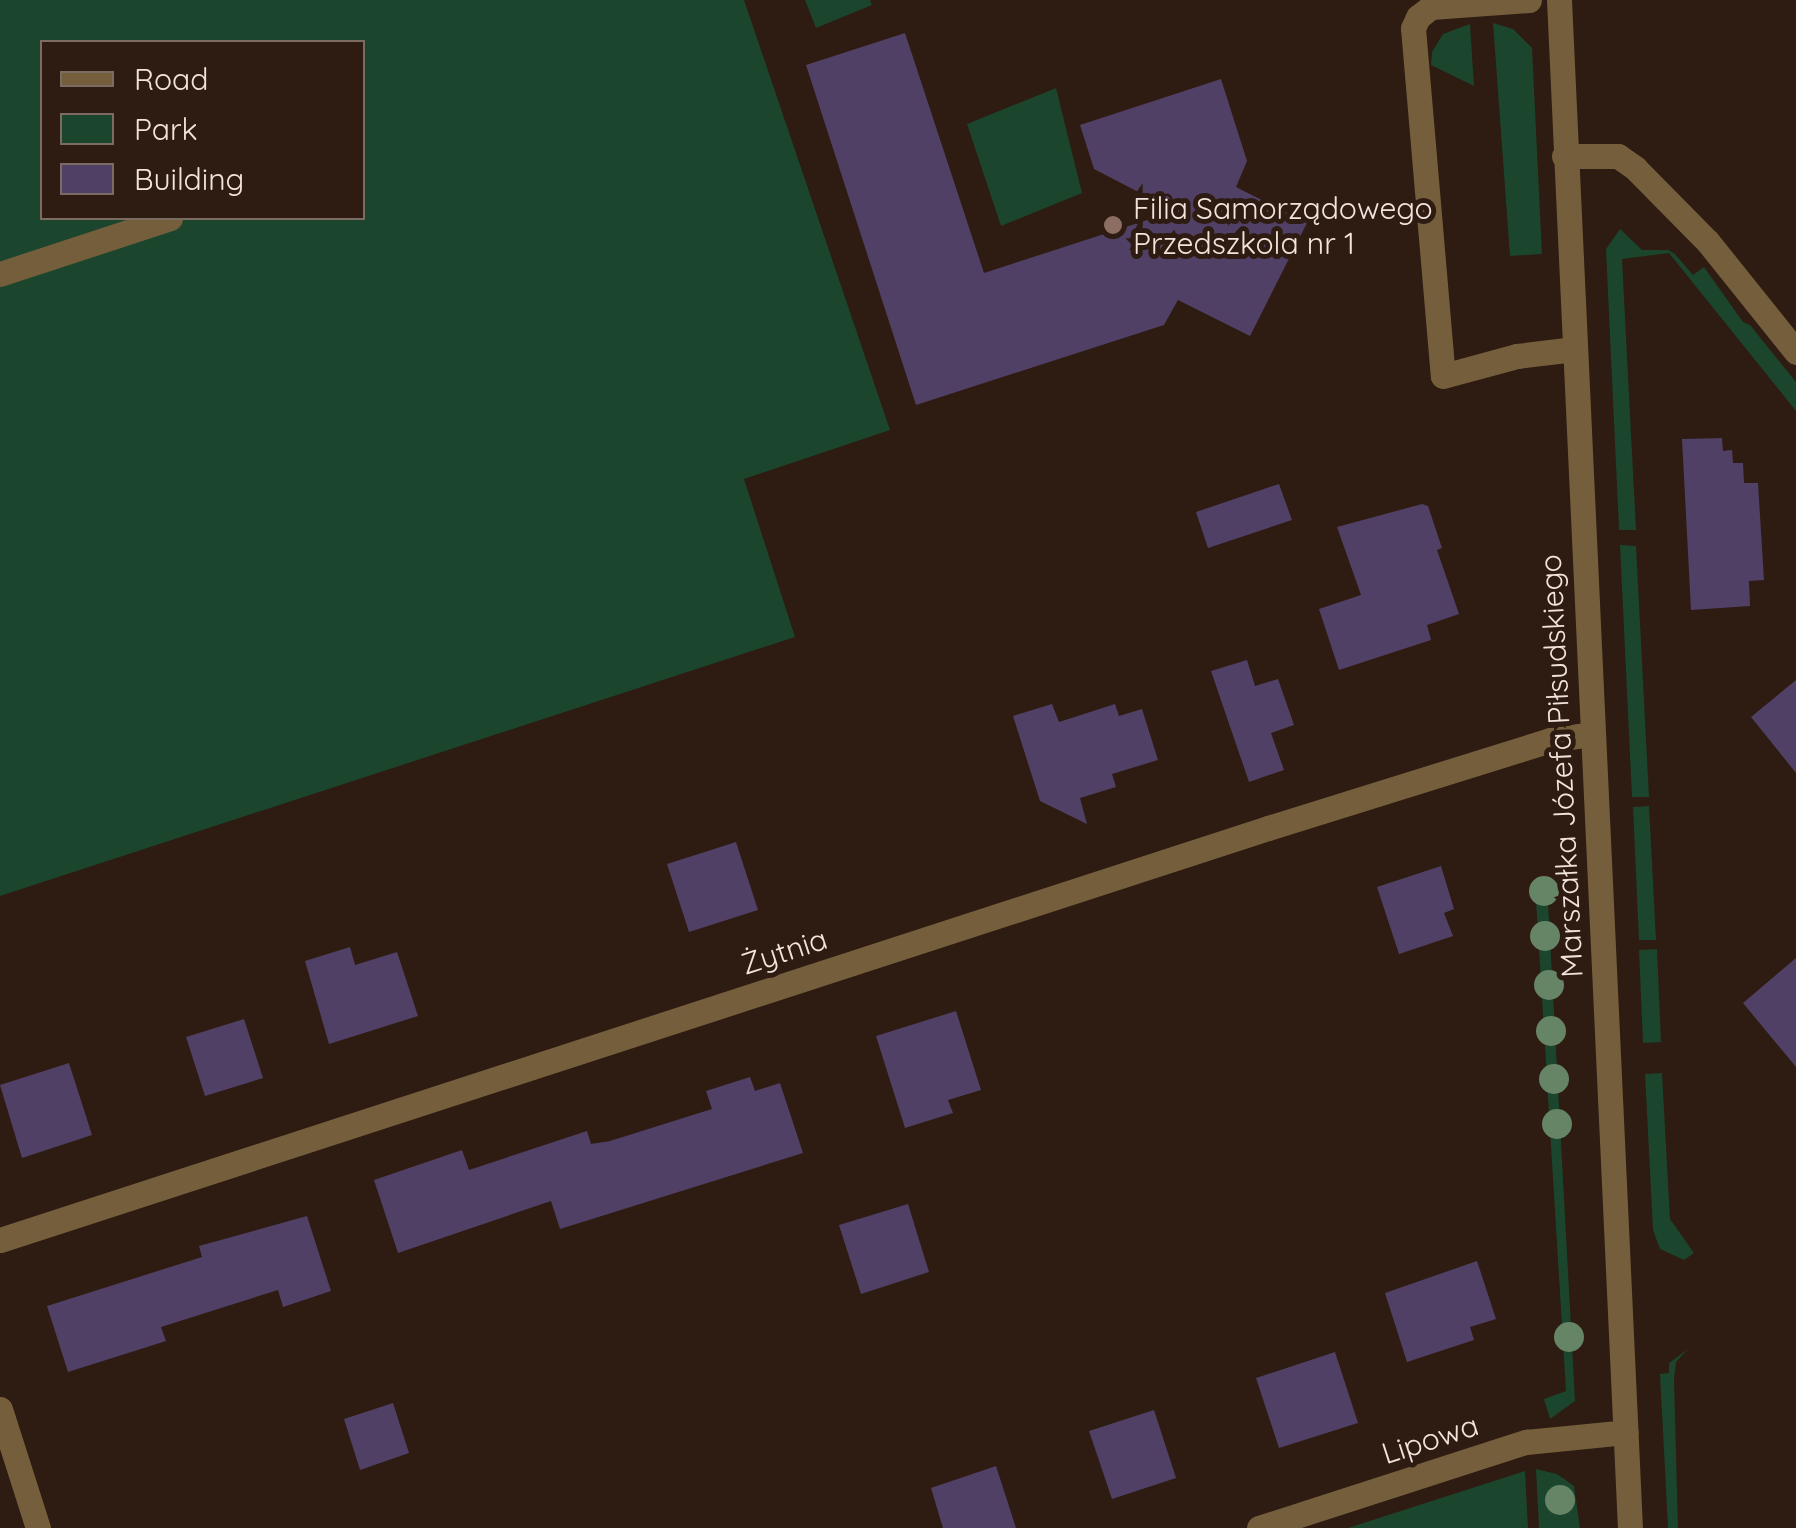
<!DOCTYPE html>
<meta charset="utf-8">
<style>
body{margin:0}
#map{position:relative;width:1796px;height:1528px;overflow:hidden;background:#2e1b11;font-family:Quicksand,sans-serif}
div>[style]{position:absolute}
.green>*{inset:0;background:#1c452d}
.building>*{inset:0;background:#514066}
.minor>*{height:25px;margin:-12.5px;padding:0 12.5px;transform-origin:12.5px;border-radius:12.5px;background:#745e3c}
.trees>*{width:30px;height:30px;margin:-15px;border-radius:50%;background:#668567}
.dots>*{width:28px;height:28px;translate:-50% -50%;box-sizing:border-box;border:5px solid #2e1b11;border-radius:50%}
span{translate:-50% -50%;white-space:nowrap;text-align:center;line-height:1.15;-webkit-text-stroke:10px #2e1b11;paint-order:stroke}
.poi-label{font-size:30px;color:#f2e4dd}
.left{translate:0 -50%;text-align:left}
.street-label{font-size:30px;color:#f2e4dd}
.legend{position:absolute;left:40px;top:40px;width:325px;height:180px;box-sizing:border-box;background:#2e1b11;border:2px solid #7c6b63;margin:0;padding:12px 18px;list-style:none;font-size:30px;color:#f2e4dd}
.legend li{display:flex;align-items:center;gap:20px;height:50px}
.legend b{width:50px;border:2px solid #7c6b63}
</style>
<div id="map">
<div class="green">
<i style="clip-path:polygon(evenodd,0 0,744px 0,890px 430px,744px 479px,795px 637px,0 896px,0 0,42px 42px,362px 42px,362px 218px,42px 218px,42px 42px)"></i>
<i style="clip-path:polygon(805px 0,870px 0,872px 5px,816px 28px)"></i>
<i style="clip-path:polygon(1493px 23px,1513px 29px,1532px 48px,1542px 254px,1510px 256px)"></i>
<i style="clip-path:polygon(1470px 24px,1474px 86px,1431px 65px,1432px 52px,1443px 34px)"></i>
<i style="clip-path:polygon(1056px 88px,1082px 193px,1001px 226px,967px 124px)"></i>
<i style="clip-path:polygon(1620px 229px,1642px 250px,1668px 250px,1675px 254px,1693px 275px,1704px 267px,1743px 322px,1750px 325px,1796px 382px,1796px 411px,1669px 253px,1622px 259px,1636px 530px,1619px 530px,1606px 249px)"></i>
<i style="clip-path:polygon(1620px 545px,1636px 546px,1649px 797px,1632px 797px)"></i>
<i style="clip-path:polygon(1649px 806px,1656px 940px,1639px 940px,1633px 807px)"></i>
<i style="clip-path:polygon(1547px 883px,1575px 1401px,1550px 1419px,1544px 1399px,1566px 1391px,1535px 884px)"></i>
<i style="clip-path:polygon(1657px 949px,1661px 1042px,1643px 1043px,1639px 950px)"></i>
<i style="clip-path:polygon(1662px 1073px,1670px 1219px,1694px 1253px,1684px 1260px,1660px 1249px,1653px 1230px,1645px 1074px)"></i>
<i style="clip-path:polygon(1688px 1349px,1676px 1362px,1674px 1379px,1678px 1528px,1668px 1528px,1660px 1374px,1669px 1373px,1669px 1363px)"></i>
<i style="clip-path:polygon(1536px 1469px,1557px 1474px,1574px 1486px,1580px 1528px,1539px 1528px)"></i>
<i style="clip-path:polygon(1525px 1471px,1528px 1528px,1348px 1528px)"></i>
</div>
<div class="building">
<i style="clip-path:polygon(905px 33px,984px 273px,1175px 211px,1094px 169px,1080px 125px,1221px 79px,1247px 161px,1236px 187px,1307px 223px,1250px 336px,1178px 300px,1164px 325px,916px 405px,806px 65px)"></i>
<i style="clip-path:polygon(1722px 438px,1723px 451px,1732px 450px,1733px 463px,1743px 463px,1744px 483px,1758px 483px,1764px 580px,1749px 581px,1750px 606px,1691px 610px,1682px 439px)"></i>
<i style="clip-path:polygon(1279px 484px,1292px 520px,1208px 548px,1196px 512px)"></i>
<i style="clip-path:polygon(1422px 504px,1428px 506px,1442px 548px,1437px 550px,1459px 614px,1427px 625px,1431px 640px,1339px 670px,1319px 609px,1361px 595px,1337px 527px)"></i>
<i style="clip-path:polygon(1247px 660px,1255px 686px,1278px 679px,1294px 725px,1271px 733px,1284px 770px,1249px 782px,1211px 671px)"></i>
<i style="clip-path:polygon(1796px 680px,1796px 773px,1751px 717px)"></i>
<i style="clip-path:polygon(1052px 704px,1059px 722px,1115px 704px,1119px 716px,1142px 709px,1158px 760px,1112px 774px,1116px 787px,1080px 798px,1087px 824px,1040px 801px,1013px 716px)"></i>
<i style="clip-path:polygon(736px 842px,758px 910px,689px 932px,667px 864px)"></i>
<i style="clip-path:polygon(1441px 866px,1454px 909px,1444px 913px,1453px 936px,1399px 954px,1377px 887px)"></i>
<i style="clip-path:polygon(350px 947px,355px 965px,397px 952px,418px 1016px,329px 1044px,305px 961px)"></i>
<i style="clip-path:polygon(1796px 958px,1796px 1067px,1743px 1003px)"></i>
<i style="clip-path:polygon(956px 1011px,981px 1090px,948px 1100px,953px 1113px,905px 1128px,876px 1036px)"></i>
<i style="clip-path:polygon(244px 1019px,263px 1078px,205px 1096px,186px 1037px)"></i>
<i style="clip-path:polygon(69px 1063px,92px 1135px,22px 1158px,0 1085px)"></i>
<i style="clip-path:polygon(750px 1077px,755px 1091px,780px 1083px,803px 1153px,560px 1229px,551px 1201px,398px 1253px,374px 1180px,462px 1150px,469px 1170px,587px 1131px,591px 1144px,610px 1141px,712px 1109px,706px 1091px)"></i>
<i style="clip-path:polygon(908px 1204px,929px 1272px,861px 1294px,839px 1225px)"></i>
<i style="clip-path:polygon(307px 1216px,331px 1291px,283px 1307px,278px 1290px,161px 1327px,166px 1341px,68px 1372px,47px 1306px,202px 1257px,199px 1246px)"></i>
<i style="clip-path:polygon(1477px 1261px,1496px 1319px,1470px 1327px,1474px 1340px,1407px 1362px,1385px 1293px)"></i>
<i style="clip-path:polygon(1335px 1352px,1358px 1423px,1279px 1448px,1256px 1378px)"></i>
<i style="clip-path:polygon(393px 1403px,409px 1453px,360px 1470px,344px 1419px)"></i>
<i style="clip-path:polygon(1154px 1410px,1176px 1478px,1112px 1499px,1089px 1431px)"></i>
<i style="clip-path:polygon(996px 1466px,1016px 1528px,943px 1528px,931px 1488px)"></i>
</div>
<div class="minor">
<i style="left:1529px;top:0;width:98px;rotate:175.9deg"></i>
<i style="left:1431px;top:7px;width:16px;rotate:142deg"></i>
<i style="left:1418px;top:17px;width:12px;rotate:114deg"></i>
<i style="left:1413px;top:28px;width:349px;rotate:85.1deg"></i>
<i style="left:1443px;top:376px;width:77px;rotate:-15.1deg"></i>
<i style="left:1517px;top:356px;width:58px;rotate:-6.9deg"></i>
<i style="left:1559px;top:0;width:1530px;rotate:87.34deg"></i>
<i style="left:1564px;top:156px;width:54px"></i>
<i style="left:1618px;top:156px;width:21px;rotate:35deg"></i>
<i style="left:1635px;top:168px;width:104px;rotate:45.4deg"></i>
<i style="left:1708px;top:242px;width:141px;rotate:51.3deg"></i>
<i style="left:0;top:274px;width:179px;rotate:-18.2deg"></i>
<i style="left:0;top:1240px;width:1333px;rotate:-18deg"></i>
<i style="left:1268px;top:828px;width:295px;rotate:-17.3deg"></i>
<i style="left:1550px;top:740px;width:41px;rotate:-8.3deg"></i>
<i style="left:0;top:1409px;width:125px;rotate:72.3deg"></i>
<i style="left:1259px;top:1528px;width:281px;rotate:-17.9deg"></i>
<i style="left:1526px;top:1442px;width:100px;rotate:-5.7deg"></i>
</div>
<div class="trees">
<i style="left:1544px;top:891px"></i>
<i style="left:1545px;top:936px"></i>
<i style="left:1549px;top:985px"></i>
<i style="left:1551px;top:1031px"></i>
<i style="left:1554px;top:1079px"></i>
<i style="left:1557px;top:1124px"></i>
<i style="left:1569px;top:1337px"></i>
<i style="left:1560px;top:1500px"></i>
</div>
<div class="dots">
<i style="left:1113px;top:225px;background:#8d6e63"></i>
</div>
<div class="poi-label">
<span class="left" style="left:1133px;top:225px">Filia Samorządowego<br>Przedszkola nr 1</span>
</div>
<div class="street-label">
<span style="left:1561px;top:766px;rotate:-93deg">Marszałka Józefa Piłsudskiego</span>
<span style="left:784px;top:951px;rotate:-18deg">Żytnia</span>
<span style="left:1430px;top:1439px;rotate:-18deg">Lipowa</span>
</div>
<ul class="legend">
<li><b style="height:12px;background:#745e3c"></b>Road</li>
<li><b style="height:28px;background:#1c452d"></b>Park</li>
<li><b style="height:28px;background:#514066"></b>Building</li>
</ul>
</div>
